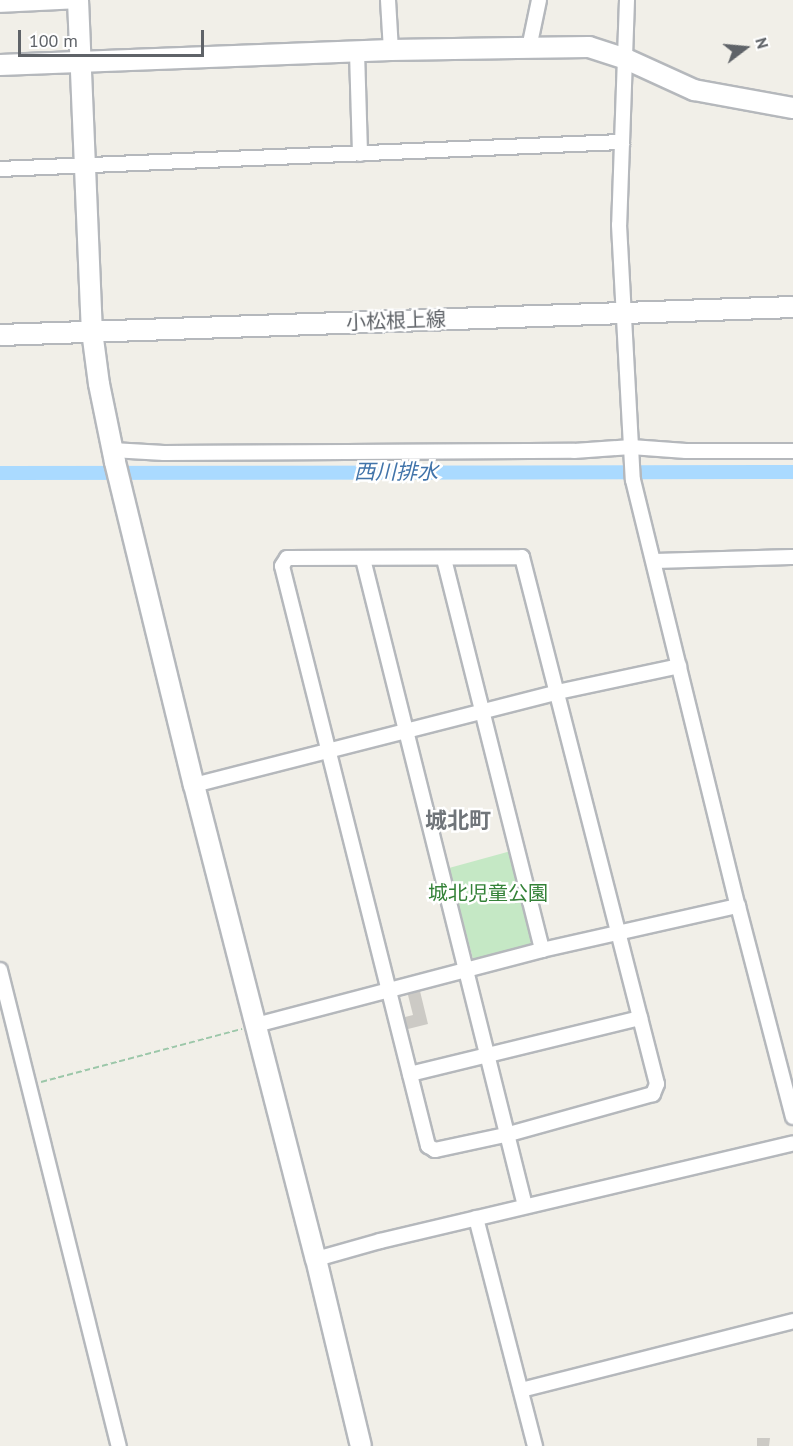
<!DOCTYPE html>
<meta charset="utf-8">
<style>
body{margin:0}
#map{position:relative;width:793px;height:1446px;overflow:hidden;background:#f1efe8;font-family:"PT Sans","Noto Sans JP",sans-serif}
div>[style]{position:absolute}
.green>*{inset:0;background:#c5e8c5}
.canal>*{height:14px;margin:-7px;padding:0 7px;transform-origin:7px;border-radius:7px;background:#aadaff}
.building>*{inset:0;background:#cccac5}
.path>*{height:2px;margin-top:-1px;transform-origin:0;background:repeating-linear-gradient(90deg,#9cc7a9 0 6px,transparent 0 9px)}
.roads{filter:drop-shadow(2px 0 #b5b8bc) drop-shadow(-2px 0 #b5b8bc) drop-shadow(0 2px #b5b8bc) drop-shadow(0 -2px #b5b8bc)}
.street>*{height:14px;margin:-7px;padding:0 7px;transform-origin:7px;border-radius:7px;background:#fff}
.secondary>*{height:20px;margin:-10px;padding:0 10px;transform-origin:10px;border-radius:10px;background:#fff}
span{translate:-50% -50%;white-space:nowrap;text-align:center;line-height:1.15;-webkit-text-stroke:5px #fff;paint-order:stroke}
.street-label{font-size:20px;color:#5f6368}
.park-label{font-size:20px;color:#348238}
.water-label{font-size:21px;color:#4174aa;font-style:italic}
.quarter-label{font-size:22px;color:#70757a;font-weight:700}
.north{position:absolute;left:715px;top:18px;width:60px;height:60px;-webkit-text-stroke:4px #fff;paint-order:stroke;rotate:74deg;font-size:16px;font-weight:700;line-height:24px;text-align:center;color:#5f6368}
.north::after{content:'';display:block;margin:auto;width:21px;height:27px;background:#5f6368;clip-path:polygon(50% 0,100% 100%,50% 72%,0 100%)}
.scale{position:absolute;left:18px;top:30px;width:186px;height:27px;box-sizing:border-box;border:3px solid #5f6368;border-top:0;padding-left:8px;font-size:18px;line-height:21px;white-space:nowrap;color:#5f6368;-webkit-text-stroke:4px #fff;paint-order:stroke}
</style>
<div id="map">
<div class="green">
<i style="clip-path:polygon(511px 851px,532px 940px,529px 946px,473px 959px,449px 868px)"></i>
</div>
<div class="canal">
<i style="left:0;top:473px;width:793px;rotate:-0.07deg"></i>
</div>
<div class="building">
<i style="clip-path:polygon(419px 987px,428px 1024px,404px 1030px,401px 1018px,413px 1015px,407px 991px)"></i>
<i style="clip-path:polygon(757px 1438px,770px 1438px,769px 1446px,757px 1446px)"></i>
</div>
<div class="path">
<i style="left:41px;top:1082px;width:208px;rotate:-14.8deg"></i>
</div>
<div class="roads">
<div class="street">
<i style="left:388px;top:0;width:50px;rotate:86.6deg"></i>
<i style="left:627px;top:0;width:225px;rotate:92deg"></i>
<i style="left:619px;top:225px;width:255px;rotate:86.9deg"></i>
<i style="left:633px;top:480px;width:439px;rotate:76.2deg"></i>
<i style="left:738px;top:906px;width:218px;rotate:75.4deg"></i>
<i style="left:0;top:5px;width:78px;rotate:-2.9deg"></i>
<i style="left:529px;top:48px;width:49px;rotate:-78.2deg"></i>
<i style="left:357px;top:52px;width:102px;rotate:88.3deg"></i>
<i style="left:0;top:169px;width:623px;rotate:-2.49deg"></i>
<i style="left:112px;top:450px;width:52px;rotate:3.3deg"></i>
<i style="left:164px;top:453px;width:410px;rotate:-0.3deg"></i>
<i style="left:574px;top:451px;width:57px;rotate:-4deg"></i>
<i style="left:631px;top:447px;width:55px;rotate:4.2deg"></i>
<i style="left:686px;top:451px;width:107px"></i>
<i style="left:522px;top:557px;width:544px;rotate:75.63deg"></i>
<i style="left:657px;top:1084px;width:11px;rotate:112deg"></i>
<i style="left:653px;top:1094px;width:154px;rotate:164.5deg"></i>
<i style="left:505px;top:1135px;width:72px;rotate:167.9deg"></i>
<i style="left:435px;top:1150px;width:8px;rotate:-150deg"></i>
<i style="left:428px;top:1146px;width:598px;rotate:-104.13deg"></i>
<i style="left:282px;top:566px;width:9px;rotate:-58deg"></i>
<i style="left:287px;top:558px;width:235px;rotate:-0.2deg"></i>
<i style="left:363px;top:559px;width:667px;rotate:75.94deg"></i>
<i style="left:444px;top:559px;width:403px;rotate:75.9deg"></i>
<i style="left:655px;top:561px;width:138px;rotate:-1.7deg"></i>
<i style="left:194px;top:785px;width:376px;rotate:-14.3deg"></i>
<i style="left:558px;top:692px;width:124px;rotate:-12.1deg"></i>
<i style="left:0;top:970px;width:491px;rotate:76deg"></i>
<i style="left:256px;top:1025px;width:296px;rotate:-14.7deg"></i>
<i style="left:542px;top:950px;width:201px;rotate:-12.7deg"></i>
<i style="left:410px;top:1074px;width:237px;rotate:-13.7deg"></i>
<i style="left:476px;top:1218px;width:236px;rotate:75.5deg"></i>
<i style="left:316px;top:1259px;width:66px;rotate:-15.7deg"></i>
<i style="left:380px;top:1241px;width:424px;rotate:-13.3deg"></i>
<i style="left:521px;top:1390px;width:281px;rotate:-14.2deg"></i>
</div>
<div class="secondary">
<i style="left:78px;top:0;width:331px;rotate:87.6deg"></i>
<i style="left:92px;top:331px;width:53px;rotate:82.5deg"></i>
<i style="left:99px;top:384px;width:80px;rotate:78.4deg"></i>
<i style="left:115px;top:462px;width:333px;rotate:76.3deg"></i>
<i style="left:194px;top:785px;width:489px;rotate:75.6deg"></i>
<i style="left:316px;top:1259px;width:192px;rotate:76.5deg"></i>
<i style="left:0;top:65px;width:391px;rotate:-2.2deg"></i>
<i style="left:391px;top:50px;width:198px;rotate:-0.9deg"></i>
<i style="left:589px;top:47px;width:39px;rotate:18deg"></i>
<i style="left:626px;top:59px;width:75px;rotate:24.5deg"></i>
<i style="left:694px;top:90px;width:101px;rotate:10.3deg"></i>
<i style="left:0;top:335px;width:793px;rotate:-2.02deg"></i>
</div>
</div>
<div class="street-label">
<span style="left:396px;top:321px;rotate:-2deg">小松根上線</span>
</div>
<div class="park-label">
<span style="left:488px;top:893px">城北児童公園</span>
</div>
<div class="water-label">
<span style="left:396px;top:472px">西川排水</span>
</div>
<div class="quarter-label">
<span style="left:458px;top:821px">城北町</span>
</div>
<div class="north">N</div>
<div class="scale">100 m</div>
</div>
